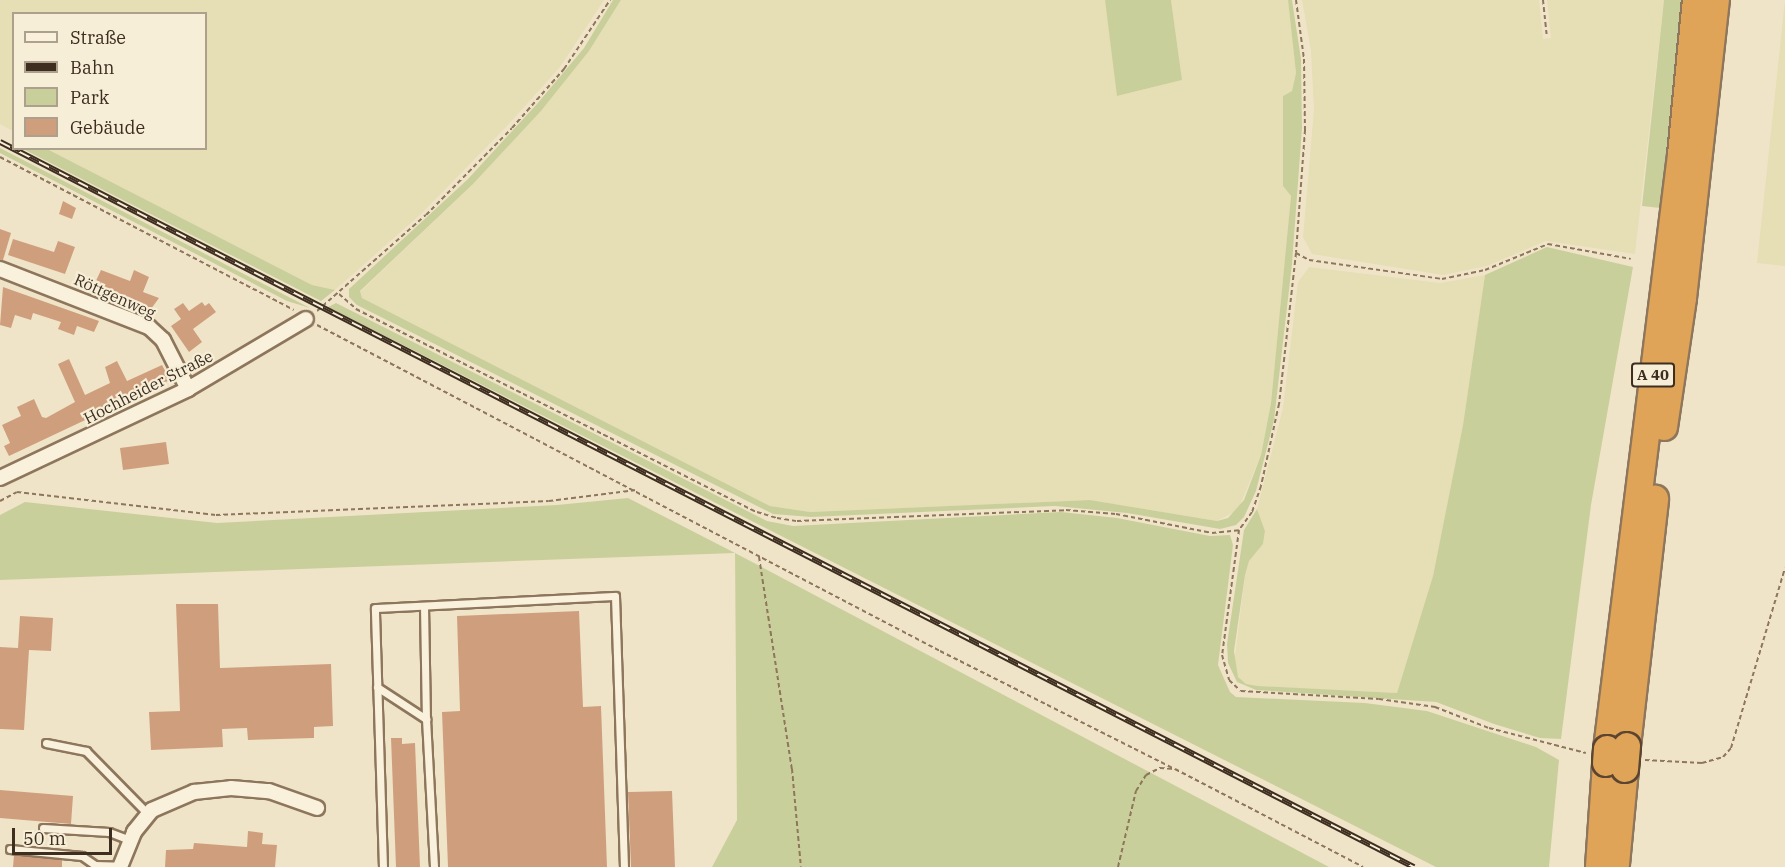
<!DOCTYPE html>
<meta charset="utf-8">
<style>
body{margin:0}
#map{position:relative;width:1785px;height:867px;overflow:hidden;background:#f0e4c8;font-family:"IBM Plex Serif",serif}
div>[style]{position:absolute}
.farmland>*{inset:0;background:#e6deb5}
.green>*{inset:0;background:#c9cf9b}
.building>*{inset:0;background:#cf9f7d}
.path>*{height:2px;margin-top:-1px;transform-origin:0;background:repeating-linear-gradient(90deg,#8d765c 0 4.5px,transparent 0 7.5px)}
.roads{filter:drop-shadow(2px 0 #8d765c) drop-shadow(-2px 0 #8d765c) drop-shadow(0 2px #8d765c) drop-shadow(0 -2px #8d765c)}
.lane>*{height:7px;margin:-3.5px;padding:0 3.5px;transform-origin:3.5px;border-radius:3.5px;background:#faf1dc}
.street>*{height:14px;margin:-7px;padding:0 7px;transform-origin:7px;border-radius:7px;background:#faf1dc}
.highway>*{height:26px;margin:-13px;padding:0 13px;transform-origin:13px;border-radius:13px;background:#e0a458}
.rail>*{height:6px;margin-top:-3px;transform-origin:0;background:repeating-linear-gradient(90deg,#f7eed8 0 11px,#3d2e20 0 22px);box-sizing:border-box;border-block:2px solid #3d2e20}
.bridges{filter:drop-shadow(2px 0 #5b4430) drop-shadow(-2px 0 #5b4430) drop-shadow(0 2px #5b4430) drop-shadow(0 -2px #5b4430)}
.highway-bridge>*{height:26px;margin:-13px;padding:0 13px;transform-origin:13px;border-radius:13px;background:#e0a458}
span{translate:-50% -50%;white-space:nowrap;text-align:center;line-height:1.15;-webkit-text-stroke:4.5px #f7eed8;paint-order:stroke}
.shield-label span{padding:2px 4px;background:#f7eed8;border:2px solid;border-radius:4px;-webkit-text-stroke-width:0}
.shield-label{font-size:15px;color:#3d2e20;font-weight:700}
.street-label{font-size:16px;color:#3d2e20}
.legend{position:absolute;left:12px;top:12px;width:195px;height:138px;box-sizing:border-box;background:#f7eed8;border:2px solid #ada18e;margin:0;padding:8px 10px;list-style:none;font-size:18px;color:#3d2e20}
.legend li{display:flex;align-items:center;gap:12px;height:30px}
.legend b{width:30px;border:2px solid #ada18e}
.scale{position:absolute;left:12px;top:828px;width:100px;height:27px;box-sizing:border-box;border:3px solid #3d2e20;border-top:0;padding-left:8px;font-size:18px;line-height:21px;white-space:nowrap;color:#3d2e20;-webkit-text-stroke:4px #f7eed8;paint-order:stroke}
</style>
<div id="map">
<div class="farmland">
<i style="clip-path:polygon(0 0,604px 0,560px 67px,507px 126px,421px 214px,335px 290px,312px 285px,47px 149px,206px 148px,206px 14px,14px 14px,13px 131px,0 124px)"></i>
<i style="clip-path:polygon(621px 0,1105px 0,1118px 96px,1182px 80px,1171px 0,1288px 0,1296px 73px,1292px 91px,1283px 96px,1283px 186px,1291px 196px,1271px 403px,1261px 455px,1238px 510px,1217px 521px,1090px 500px,810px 512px,770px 506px,362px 298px,360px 292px,473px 184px,541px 111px,589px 51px)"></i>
<i style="clip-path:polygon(1302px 0,1539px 0,1543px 39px,1551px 38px,1547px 0,1664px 0,1635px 254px,1546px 241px,1487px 266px,1443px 275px,1312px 254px,1303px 237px,1314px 109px,1311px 51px)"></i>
<i style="clip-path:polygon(1785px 0,1785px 266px,1757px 263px)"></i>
<i style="clip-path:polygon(1309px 267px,1440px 283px,1485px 275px,1463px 425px,1433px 576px,1397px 693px,1257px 686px,1246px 684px,1238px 677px,1234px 665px,1245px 575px,1249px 561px,1263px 544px,1265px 531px,1257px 509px,1283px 408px,1298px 282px)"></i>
</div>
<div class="green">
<i style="clip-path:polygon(613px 0,621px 0,589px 51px,541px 111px,473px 184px,360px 291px,362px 298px,770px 506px,810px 512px,1090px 500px,1217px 521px,1228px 518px,1244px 500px,1261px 455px,1271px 403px,1291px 196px,1283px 186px,1283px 96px,1292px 91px,1296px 73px,1288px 0,1292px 0,1301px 59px,1302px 128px,1292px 264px,1274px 420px,1256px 491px,1244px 517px,1236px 525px,1220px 529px,1127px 513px,1055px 506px,811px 517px,773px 514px,357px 305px,349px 297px,349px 289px,468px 179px,537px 104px,584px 48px)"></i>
<i style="clip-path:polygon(1105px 0,1171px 0,1182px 80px,1117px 96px)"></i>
<i style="clip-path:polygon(1664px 0,1684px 0,1660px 208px,1642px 206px)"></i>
<i style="clip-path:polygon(0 148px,310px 308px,287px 301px,0 153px)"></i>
<i style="clip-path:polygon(23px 149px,47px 149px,312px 285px,335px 290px,321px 301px)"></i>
<i style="clip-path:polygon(1547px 247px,1633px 267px,1591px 505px,1561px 739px,1540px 738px,1494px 724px,1436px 702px,1256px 690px,1237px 682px,1228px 663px,1227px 644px,1244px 530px,1257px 509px,1265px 531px,1263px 544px,1249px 561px,1245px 575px,1234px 651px,1238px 677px,1246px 684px,1258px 686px,1397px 693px,1433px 576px,1463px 425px,1485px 275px)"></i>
<i style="clip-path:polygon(336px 303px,767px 521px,793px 526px,1061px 512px,1117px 518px,1210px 536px,1230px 535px,1233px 545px,1218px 665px,1230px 692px,1236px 697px,1365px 703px,1427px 711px,1536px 747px,1559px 760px,1549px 867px,1436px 867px,328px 307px)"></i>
<i style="clip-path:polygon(628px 498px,735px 553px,1329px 867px,712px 867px,737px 820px,735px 553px,0 580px,0 515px,25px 502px,217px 523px,557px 505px)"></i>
</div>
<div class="building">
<i style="clip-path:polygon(63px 201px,76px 208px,72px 219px,59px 214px)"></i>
<i style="clip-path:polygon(0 229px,11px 233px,3px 260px,0 260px)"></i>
<i style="clip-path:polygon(13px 239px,54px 252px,58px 241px,75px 247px,65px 274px,8px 255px)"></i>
<i style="clip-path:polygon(101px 270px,130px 281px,134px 270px,149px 277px,143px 292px,159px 298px,151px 309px,94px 285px)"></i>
<i style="clip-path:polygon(3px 287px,99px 321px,94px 332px,77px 326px,74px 335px,58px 329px,61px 322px,33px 313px,31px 320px,15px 315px,11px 328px,0 325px)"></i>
<i style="clip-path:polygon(202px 302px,205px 306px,209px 303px,216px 312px,193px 329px,202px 342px,189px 352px,171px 326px,181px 319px,174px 309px,183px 303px,189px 311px)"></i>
<i style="clip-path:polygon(69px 359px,85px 395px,110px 383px,105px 367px,117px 361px,127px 381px,162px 365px,170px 380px,9px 456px,4px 446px,10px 443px,2px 425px,21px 416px,17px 407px,34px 399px,42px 417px,46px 418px,75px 402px,58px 364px)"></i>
<i style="clip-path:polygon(166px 442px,169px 464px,123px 470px,120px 448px)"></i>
<i style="clip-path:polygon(176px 604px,218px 604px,220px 668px,331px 664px,333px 726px,314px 727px,314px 738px,248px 740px,247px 728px,222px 729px,223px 747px,151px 750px,149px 712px,180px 711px)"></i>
<i style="clip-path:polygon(579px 611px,583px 707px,601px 706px,607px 867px,448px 867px,442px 712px,460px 711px,457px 616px)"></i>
<i style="clip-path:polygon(20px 616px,53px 618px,51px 651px,29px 650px,24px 730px,0 729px,0 647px,18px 648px)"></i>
<i style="clip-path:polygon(391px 738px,402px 738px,402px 744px,415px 743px,420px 867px,396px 867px)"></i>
<i style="clip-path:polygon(0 790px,73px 796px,71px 824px,0 818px)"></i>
<i style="clip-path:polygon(672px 791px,675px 867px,631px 867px,628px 792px)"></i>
<i style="clip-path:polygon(248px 831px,263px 833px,262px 844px,277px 845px,275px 867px,165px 867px,166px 850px,193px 849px,194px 843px,247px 847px)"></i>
<i style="clip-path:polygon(14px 855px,62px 860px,62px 867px,13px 867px)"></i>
</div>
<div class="path">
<i style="left:1296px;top:0;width:60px;rotate:82.3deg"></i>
<i style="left:1304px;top:59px;width:71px;rotate:89.2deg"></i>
<i style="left:1305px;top:130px;width:123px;rotate:94.2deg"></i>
<i style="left:1296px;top:253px;width:152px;rotate:96.4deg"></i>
<i style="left:1279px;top:404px;width:84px;rotate:102.4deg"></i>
<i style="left:1261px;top:486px;width:28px;rotate:109deg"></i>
<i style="left:1252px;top:512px;width:22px;rotate:126deg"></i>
<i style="left:1239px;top:530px;width:126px;rotate:97.7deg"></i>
<i style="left:1222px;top:655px;width:26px;rotate:74deg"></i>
<i style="left:1229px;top:680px;width:16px;rotate:43deg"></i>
<i style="left:1241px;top:691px;width:138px;rotate:3.3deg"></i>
<i style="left:1379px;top:699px;width:57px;rotate:8.1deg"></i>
<i style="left:1435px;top:707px;width:58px;rotate:21.3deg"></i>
<i style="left:1489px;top:728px;width:100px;rotate:14.5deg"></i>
<i style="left:1543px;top:0;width:37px;rotate:84deg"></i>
<i style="left:0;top:157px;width:331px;rotate:27.5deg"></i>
<i style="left:1296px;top:253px;width:15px;rotate:28deg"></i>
<i style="left:1309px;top:260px;width:134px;rotate:8.1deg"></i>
<i style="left:1442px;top:279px;width:44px;rotate:-11.8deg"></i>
<i style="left:1485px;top:270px;width:68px;rotate:-22.4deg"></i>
<i style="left:1548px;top:244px;width:84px;rotate:10.2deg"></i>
<i style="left:339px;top:294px;width:23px;rotate:41deg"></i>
<i style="left:356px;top:309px;width:449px;rotate:26.9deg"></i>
<i style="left:757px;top:512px;width:21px;rotate:17deg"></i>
<i style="left:777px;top:518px;width:20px;rotate:9deg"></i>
<i style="left:797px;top:521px;width:269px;rotate:-2.3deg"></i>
<i style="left:1066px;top:510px;width:50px;rotate:4.6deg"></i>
<i style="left:1116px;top:514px;width:98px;rotate:11.2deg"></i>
<i style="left:1212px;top:533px;width:27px;rotate:-6deg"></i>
<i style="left:317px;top:311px;width:145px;rotate:-41.4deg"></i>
<i style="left:426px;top:215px;width:122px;rotate:-45.3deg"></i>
<i style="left:512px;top:128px;width:79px;rotate:-48.6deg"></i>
<i style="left:564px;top:69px;width:83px;rotate:-56.3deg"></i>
<i style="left:317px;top:325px;width:703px;rotate:27.62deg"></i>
<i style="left:940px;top:651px;width:263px;rotate:26.7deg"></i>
<i style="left:0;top:501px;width:19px;rotate:-28deg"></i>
<i style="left:17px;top:492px;width:200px;rotate:6.6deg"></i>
<i style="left:216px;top:515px;width:333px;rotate:-2.4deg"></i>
<i style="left:549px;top:501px;width:88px;rotate:-7.2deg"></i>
<i style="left:759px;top:557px;width:215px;rotate:81.2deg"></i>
<i style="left:792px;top:769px;width:98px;rotate:84.8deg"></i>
<i style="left:1645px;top:760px;width:57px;rotate:3deg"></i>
<i style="left:1702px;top:763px;width:22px;rotate:-16deg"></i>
<i style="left:1723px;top:757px;width:12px;rotate:-48deg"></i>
<i style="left:1731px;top:748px;width:188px;rotate:-73.3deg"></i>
<i style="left:1118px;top:867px;width:78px;rotate:-76.7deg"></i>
<i style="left:1136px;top:791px;width:19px;rotate:-58deg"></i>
<i style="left:1146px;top:775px;width:16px;rotate:-27deg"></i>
<i style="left:1160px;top:768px;width:15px;rotate:4deg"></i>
<i style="left:1175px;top:769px;width:212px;rotate:27.5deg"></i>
</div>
<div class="roads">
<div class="lane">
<i style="left:424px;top:606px;width:113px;rotate:89deg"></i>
<i style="left:377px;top:687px;width:59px;rotate:33.1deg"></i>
<i style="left:426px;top:719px;width:148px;rotate:86.9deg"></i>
<i style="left:46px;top:743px;width:41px;rotate:11.3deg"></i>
<i style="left:86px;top:751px;width:88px;rotate:45.5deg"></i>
<i style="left:43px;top:828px;width:66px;rotate:3.5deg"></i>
<i style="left:109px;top:832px;width:22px;rotate:21deg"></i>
<i style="left:10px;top:849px;width:72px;rotate:5.6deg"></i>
<i style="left:82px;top:856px;width:16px;rotate:35deg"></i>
<i style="left:95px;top:865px;width:25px;rotate:2deg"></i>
<i style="left:383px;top:867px;width:259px;rotate:-91.8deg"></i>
<i style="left:375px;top:608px;width:240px;rotate:-2.9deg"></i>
<i style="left:615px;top:596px;width:271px;rotate:88.1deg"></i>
</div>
<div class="street">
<i style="left:0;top:269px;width:160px;rotate:21.3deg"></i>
<i style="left:149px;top:327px;width:19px;rotate:43deg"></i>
<i style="left:163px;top:340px;width:55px;rotate:63deg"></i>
<i style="left:0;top:478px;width:208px;rotate:-25.3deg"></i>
<i style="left:188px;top:389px;width:137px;rotate:-30.7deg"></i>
<i style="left:120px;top:867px;width:38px;rotate:-68deg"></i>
<i style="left:134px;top:832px;width:28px;rotate:-51deg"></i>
<i style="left:152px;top:810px;width:46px;rotate:-23.2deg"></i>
<i style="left:194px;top:792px;width:37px;rotate:-6deg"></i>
<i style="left:231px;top:788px;width:38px;rotate:5deg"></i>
<i style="left:269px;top:791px;width:51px;rotate:19.5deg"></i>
</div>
<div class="highway">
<i style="left:1664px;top:427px;width:130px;rotate:-81.6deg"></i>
<i style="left:1683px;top:298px;width:300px;rotate:-83.7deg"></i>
<i style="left:1627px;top:746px;width:249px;rotate:-83.5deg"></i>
<i style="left:1607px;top:749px;width:599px;rotate:-82.9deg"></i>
<i style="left:1681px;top:155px;width:156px;rotate:-84.5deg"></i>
<i style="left:1616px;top:864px;width:95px;rotate:-84.6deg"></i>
<i style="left:1599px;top:867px;width:104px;rotate:-86.1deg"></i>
</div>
</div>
<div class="rail">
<i style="left:0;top:142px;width:1589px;rotate:27.15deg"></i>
</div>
<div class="bridges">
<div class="highway-bridge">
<i style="left:1606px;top:763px;width:14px;rotate:-86deg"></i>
<i style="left:1625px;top:769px;width:23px;rotate:-85deg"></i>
</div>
</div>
<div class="shield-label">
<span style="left:1653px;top:375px">A 40</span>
</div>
<div class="street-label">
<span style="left:115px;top:296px;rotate:24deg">Röttgenweg</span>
<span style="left:148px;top:387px;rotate:-27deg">Hochheider Straße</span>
</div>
<ul class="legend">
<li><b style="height:8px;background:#faf1dc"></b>Straße</li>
<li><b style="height:8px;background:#3d2e20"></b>Bahn</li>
<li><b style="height:16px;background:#c9cf9b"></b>Park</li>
<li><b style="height:16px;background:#cf9f7d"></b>Gebäude</li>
</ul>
<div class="scale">50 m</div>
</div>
